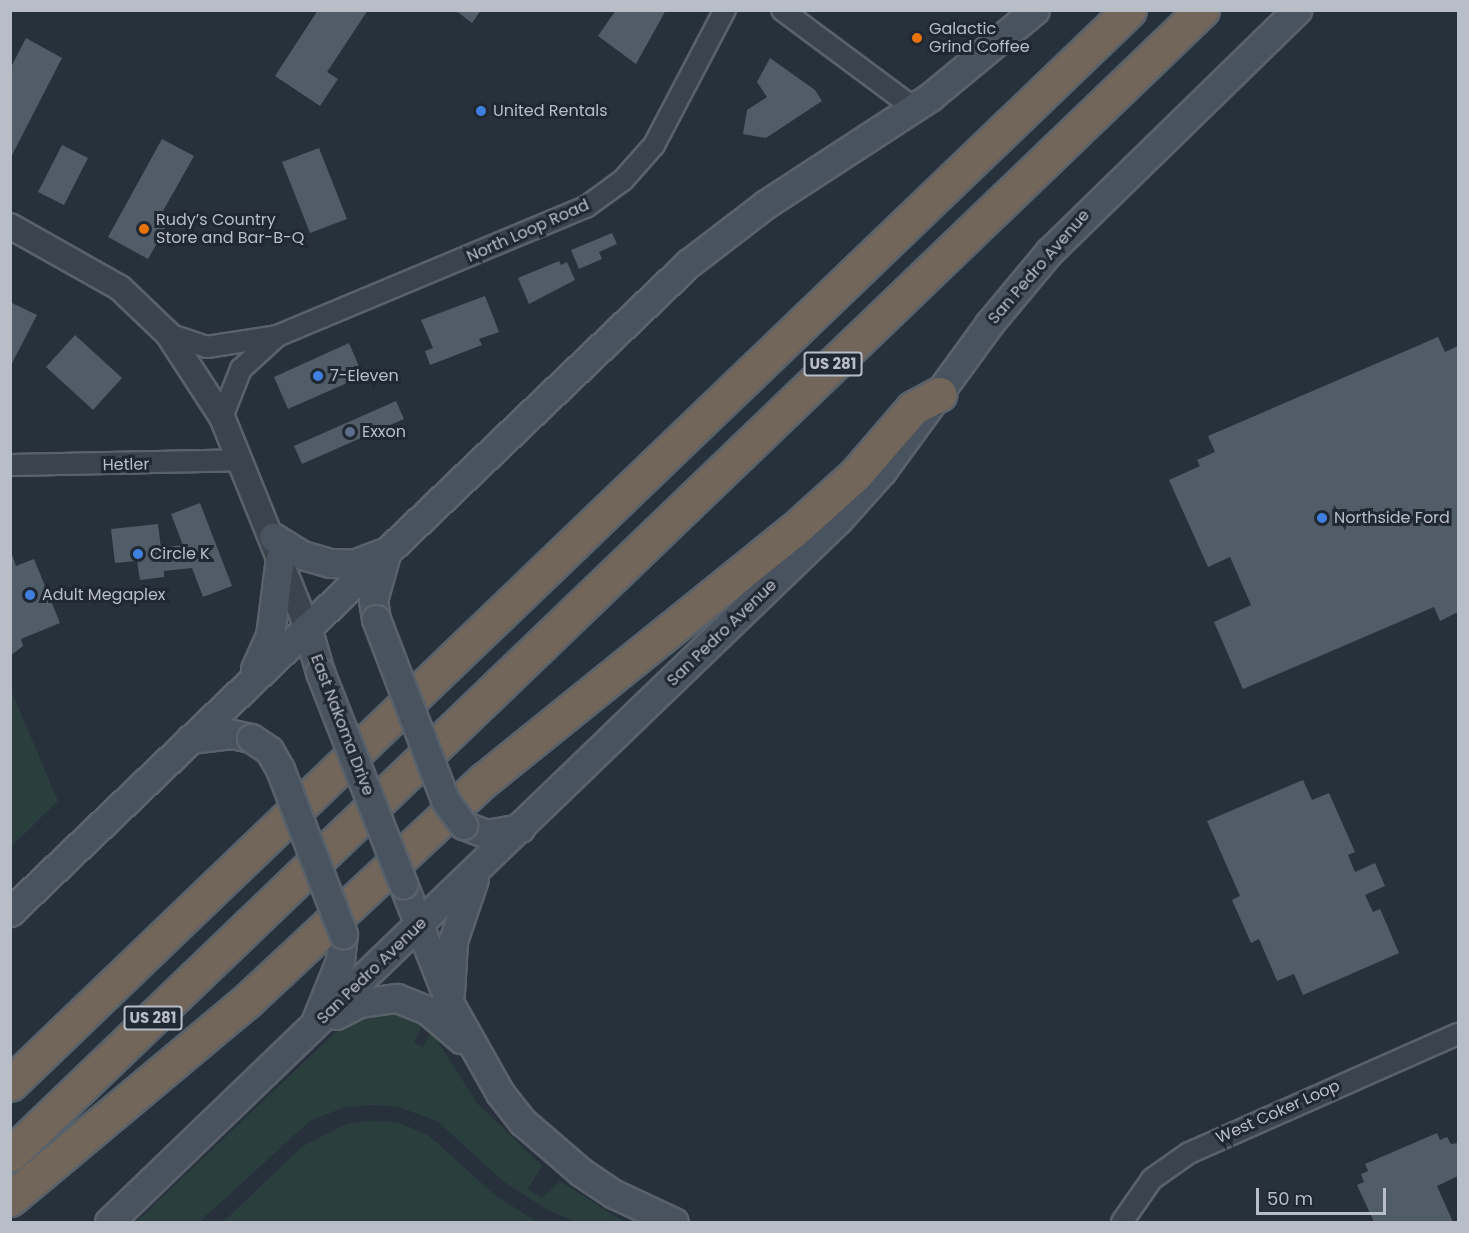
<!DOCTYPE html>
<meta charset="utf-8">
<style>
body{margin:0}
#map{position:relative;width:1469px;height:1233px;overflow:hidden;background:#27313c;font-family:Poppins,sans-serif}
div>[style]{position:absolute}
.green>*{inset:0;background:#2a3e3e}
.building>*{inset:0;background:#505c67}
.roads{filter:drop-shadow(2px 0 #59616a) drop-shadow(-2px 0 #59616a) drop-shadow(0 2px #59616a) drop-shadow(0 -2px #59616a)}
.minor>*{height:20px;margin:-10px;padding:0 10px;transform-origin:10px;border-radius:10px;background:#3b434c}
.tertiary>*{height:24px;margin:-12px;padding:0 12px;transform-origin:12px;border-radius:12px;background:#3b434c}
.secondary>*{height:27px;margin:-13.5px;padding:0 13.5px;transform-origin:13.5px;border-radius:13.5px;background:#49535f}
.motorway>*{height:33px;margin:-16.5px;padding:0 16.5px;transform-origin:16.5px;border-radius:16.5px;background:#716659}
.bridges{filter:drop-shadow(2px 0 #59616a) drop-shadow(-2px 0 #59616a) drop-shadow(0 2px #59616a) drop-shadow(0 -2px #59616a)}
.secondary-bridge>*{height:27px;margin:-13.5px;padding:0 13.5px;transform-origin:13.5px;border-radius:13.5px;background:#49535f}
.dots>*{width:16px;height:16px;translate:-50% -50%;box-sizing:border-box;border:3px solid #202831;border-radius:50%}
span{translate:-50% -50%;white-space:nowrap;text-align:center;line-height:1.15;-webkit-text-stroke:6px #202831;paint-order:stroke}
.shield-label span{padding:2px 4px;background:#202831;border:2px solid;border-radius:4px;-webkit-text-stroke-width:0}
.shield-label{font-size:15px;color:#b7bec7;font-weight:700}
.poi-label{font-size:16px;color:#b7bec7}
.left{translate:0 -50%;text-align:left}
.street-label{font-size:16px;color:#b7bec7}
.frame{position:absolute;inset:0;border:12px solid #b7bec7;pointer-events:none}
.scale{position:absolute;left:1256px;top:1188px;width:130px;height:27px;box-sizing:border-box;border:3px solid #b7bec7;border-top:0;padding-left:8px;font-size:18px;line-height:21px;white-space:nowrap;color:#b7bec7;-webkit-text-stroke:4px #202831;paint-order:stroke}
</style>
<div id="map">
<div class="green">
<i style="clip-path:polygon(11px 690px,58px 801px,11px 847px,10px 847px)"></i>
<i style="clip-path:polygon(400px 1011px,400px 1017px,423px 1024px,414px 1043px,423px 1047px,431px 1031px,477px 1103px,542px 1166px,528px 1189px,542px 1198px,560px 1181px,624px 1222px,577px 1222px,548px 1210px,504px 1182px,437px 1121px,398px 1107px,376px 1105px,345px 1107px,310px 1121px,199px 1222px,136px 1222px,341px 1027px,355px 1017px)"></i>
<i style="clip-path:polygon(373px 1121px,397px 1122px,428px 1135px,496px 1196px,537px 1222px,223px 1222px,303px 1146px,348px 1123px)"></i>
</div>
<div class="building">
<i style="clip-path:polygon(318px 10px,368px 10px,327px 72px,338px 79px,320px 106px,275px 76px)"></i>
<i style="clip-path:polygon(455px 10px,481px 10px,472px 23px)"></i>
<i style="clip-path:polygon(616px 10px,666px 10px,636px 64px,598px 36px)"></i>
<i style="clip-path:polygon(26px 38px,62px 58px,10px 159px,10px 69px)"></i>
<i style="clip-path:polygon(770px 58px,815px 90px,822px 101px,766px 138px,743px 134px,747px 110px,767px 97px,757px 82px)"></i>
<i style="clip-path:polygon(162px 139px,194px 156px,159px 218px,168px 223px,148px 259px,108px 237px)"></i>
<i style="clip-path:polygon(62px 145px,88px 158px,64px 205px,38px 192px)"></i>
<i style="clip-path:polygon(319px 148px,347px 219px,310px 233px,282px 162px)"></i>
<i style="clip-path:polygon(612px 233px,617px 244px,599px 252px,602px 259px,579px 269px,571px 250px)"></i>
<i style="clip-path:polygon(559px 261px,561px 265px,567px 262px,575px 280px,529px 304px,518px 278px)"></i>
<i style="clip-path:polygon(485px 296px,499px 332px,479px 339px,482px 345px,430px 365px,425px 351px,433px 348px,421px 320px)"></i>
<i style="clip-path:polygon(10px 302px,37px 315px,10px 367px)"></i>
<i style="clip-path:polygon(75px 335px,122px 378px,93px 410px,46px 367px)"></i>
<i style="clip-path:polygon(1438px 337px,1445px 352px,1458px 346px,1458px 612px,1440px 621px,1434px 607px,1243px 689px,1214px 622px,1251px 605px,1230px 557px,1208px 567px,1169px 480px,1200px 466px,1197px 460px,1215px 452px,1208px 436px)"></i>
<i style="clip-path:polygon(349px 343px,363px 376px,288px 409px,274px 377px)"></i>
<i style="clip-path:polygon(396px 401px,404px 419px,302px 464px,294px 446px)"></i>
<i style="clip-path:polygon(200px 503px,232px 586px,203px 597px,192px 568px,164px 571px,164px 577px,140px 580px,137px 561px,115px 563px,111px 529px,158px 524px,161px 548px,183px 545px,171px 514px)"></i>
<i style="clip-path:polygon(11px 552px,16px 566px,34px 559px,60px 623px,21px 639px,23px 646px,10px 656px)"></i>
<i style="clip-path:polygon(1303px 780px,1312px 800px,1329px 793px,1355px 852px,1348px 855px,1355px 872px,1375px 863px,1385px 886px,1365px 895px,1373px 912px,1380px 909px,1399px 953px,1303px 995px,1294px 974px,1277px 981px,1259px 939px,1251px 943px,1232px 900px,1240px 896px,1207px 821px)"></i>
<i style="clip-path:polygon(1437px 1133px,1440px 1140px,1447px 1137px,1451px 1144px,1458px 1143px,1458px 1176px,1437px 1186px,1453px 1222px,1374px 1222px,1357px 1185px,1364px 1182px,1361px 1174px,1368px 1171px,1365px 1164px)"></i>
</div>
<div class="roads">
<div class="minor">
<i style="left:782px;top:10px;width:164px;rotate:36.6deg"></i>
<i style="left:168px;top:334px;width:41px;rotate:18.4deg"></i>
<i style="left:207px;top:347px;width:71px;rotate:-8.9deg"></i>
<i style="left:277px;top:336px;width:335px;rotate:-22.7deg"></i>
<i style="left:586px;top:207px;width:46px;rotate:-36.1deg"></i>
<i style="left:623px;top:180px;width:47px;rotate:-48.5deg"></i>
<i style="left:654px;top:145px;width:153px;rotate:-62.3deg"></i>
<i style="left:222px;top:417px;width:52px;rotate:-68.4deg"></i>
<i style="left:241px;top:369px;width:49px;rotate:-42.5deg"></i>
<i style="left:10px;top:465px;width:231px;rotate:-1.2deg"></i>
<i style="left:1122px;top:1222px;width:52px;rotate:-55.1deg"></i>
<i style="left:1152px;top:1179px;width:45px;rotate:-35.1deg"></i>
<i style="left:1189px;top:1153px;width:294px;rotate:-23.9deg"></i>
</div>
<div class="tertiary">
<i style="left:10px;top:226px;width:126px;rotate:29.4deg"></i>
<i style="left:120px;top:288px;width:66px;rotate:43.8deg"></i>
<i style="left:168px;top:334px;width:99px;rotate:57deg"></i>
<i style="left:222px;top:417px;width:227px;rotate:68deg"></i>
</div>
<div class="secondary">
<i style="left:273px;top:537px;width:34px;rotate:32deg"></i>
<i style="left:302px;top:555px;width:29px;rotate:16deg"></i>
<i style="left:330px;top:563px;width:23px;rotate:2deg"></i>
<i style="left:353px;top:564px;width:30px;rotate:-21deg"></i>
<i style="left:376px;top:619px;width:19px;rotate:-99deg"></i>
<i style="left:373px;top:600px;width:48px;rotate:-74.2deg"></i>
<i style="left:307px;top:627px;width:47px;rotate:73.9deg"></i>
<i style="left:255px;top:669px;width:36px;rotate:-66deg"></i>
<i style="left:270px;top:636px;width:79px;rotate:-82.7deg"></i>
<i style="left:190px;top:739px;width:42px;rotate:-6.8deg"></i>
<i style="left:232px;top:734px;width:19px;rotate:12deg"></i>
<i style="left:463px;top:825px;width:25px;rotate:21deg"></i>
<i style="left:486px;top:834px;width:35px;rotate:-10deg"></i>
<i style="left:403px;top:884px;width:131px;rotate:68.5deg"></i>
<i style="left:451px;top:1006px;width:100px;rotate:60.6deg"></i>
<i style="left:500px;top:1093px;width:37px;rotate:52deg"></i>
<i style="left:523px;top:1122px;width:77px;rotate:40.8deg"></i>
<i style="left:581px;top:1172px;width:40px;rotate:34deg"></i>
<i style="left:614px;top:1194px;width:66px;rotate:25deg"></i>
<i style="left:10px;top:912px;width:939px;rotate:-43.71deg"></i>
<i style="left:689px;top:263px;width:97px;rotate:-37.5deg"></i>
<i style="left:766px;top:204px;width:196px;rotate:-33.1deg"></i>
<i style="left:930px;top:97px;width:136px;rotate:-39.6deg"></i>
<i style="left:450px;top:993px;width:52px;rotate:-86.7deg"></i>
<i style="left:453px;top:941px;width:65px;rotate:-71.3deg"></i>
<i style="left:336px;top:1015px;width:27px;rotate:-27deg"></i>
<i style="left:360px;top:1003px;width:37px;rotate:-8deg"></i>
<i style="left:397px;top:998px;width:32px;rotate:22deg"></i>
<i style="left:427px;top:1010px;width:45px;rotate:40.5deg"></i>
<i style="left:316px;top:1020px;width:64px;rotate:-67.9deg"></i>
<i style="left:340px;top:961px;width:27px;rotate:-84deg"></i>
<i style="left:109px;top:1222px;width:1013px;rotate:-43.92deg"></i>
<i style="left:839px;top:519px;width:64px;rotate:-48.1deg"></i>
<i style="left:882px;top:471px;width:182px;rotate:-53.9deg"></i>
<i style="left:989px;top:324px;width:94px;rotate:-50.2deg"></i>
<i style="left:1049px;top:252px;width:347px;rotate:-44.3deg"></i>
</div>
<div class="motorway">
<i style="left:10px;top:1084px;width:1551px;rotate:-43.82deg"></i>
<i style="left:10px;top:1155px;width:1653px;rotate:-43.85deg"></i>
<i style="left:10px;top:1199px;width:313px;rotate:-39.9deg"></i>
<i style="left:250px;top:998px;width:320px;rotate:-43deg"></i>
<i style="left:484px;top:780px;width:397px;rotate:-38.9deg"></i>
<i style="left:793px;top:531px;width:85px;rotate:-42.1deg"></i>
<i style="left:856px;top:474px;width:87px;rotate:-49.2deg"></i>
<i style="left:913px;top:408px;width:30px;rotate:-28deg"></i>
</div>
</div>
<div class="bridges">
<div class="secondary-bridge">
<i style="left:376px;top:619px;width:194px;rotate:69.1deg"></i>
<i style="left:445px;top:800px;width:31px;rotate:54deg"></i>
<i style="left:320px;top:672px;width:228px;rotate:68.6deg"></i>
<i style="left:251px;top:738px;width:22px;rotate:34deg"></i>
<i style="left:269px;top:750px;width:22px;rotate:60deg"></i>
<i style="left:280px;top:769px;width:177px;rotate:69.1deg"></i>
</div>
</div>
<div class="dots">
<i style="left:917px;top:38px;background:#e8710a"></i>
<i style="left:481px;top:111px;background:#3f7fe0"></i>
<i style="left:144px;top:229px;background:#e8710a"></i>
<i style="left:318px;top:376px;background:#3f7fe0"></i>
<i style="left:350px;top:432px;background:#5c6f8a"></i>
<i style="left:1322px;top:518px;background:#3f7fe0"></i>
<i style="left:138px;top:554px;background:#3f7fe0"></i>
<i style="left:30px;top:595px;background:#3f7fe0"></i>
</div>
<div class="shield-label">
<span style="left:833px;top:364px">US 281</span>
<span style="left:153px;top:1018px">US 281</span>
</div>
<div class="poi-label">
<span class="left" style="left:929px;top:38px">Galactic<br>Grind Coffee</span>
<span class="left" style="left:493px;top:111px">United Rentals</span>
<span class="left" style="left:156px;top:229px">Rudy’s Country<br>Store and Bar-B-Q</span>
<span class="left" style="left:330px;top:376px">7-Eleven</span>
<span class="left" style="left:362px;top:432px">Exxon</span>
<span class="left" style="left:1334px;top:518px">Northside Ford</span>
<span class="left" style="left:150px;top:554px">Circle K</span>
<span class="left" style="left:42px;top:595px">Adult Megaplex</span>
</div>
<div class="street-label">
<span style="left:528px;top:231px;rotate:-24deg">North Loop Road</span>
<span style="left:1039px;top:267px;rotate:-49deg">San Pedro Avenue</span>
<span style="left:126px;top:465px;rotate:-1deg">Hetler</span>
<span style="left:722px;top:633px;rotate:-44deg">San Pedro Avenue</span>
<span style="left:342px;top:725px;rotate:69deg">East Nakoma Drive</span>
<span style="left:372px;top:971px;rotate:-44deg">San Pedro Avenue</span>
<span style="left:1278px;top:1112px;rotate:-24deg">West Coker Loop</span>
</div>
<div class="frame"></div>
<div class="scale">50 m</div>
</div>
